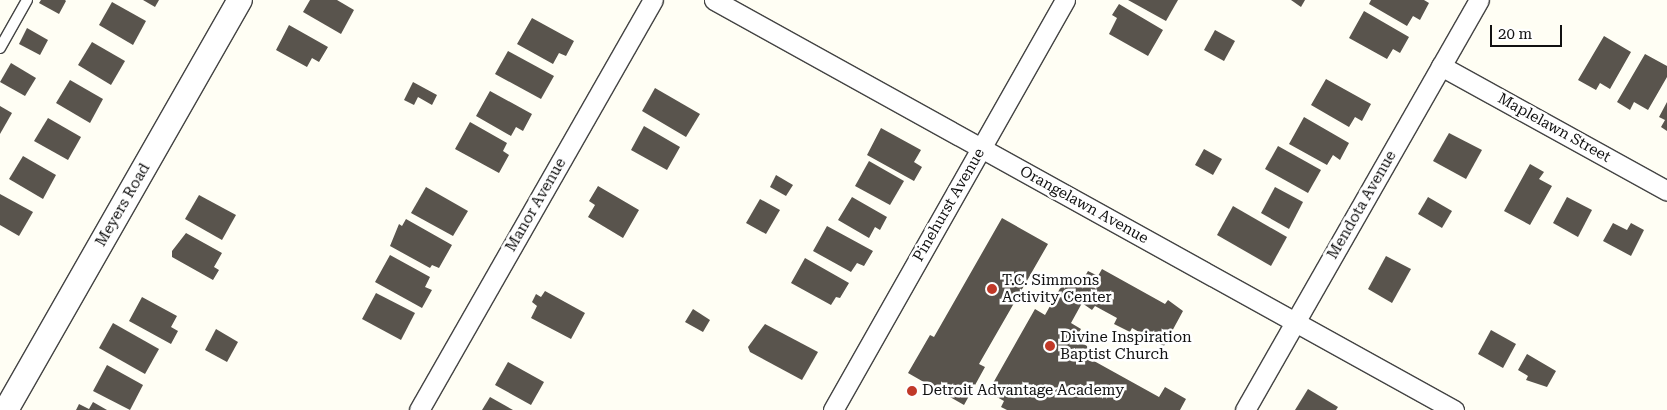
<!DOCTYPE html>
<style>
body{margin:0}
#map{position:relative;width:1667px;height:410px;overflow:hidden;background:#fffef4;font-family:"Roboto Serif",serif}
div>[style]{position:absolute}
.building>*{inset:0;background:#59544d}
.roads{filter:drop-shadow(1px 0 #444) drop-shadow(-1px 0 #444) drop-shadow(0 1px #444) drop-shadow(0 -1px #444)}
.service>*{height:10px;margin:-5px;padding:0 5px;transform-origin:5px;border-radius:5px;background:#fff}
.minor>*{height:19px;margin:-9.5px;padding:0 9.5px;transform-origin:9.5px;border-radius:9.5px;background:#fff}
.tertiary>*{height:24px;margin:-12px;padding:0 12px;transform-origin:12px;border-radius:12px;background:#fff}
.dots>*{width:14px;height:14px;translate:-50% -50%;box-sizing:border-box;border:2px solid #fff;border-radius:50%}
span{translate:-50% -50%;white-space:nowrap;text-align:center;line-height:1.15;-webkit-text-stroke:5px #fff;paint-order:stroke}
.street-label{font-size:15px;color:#111}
.poi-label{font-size:15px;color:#111}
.left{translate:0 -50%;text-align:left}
.scale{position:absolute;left:1490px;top:25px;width:72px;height:22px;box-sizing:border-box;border:2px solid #111;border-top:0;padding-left:6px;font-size:15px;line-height:18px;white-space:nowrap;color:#111;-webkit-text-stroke:4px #fff;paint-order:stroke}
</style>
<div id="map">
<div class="building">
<i style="clip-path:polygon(41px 0,65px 0,66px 1px,59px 14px,39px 3px)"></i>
<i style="clip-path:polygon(143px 0,159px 0,155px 7px)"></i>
<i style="clip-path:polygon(310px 0,337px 0,354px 10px,341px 34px,303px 12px)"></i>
<i style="clip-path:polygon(1128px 0,1178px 0,1166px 21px)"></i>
<i style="clip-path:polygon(1291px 0,1305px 0,1301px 7px)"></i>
<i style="clip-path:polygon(1371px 0,1424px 0,1429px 3px,1420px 20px,1413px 16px,1407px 26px,1369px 4px)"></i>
<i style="clip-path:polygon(112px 2px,146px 21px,133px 45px,99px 25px)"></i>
<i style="clip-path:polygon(1119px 4px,1163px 30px,1148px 56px,1109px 34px,1117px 18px,1112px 15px)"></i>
<i style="clip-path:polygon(1364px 11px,1409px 37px,1400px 53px,1393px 49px,1387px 59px,1349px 38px)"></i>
<i style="clip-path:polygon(532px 18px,574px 41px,566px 56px,559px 53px,553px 64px,517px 44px)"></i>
<i style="clip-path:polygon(289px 25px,328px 47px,319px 62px,312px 58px,307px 67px,276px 50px)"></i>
<i style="clip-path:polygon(27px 28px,48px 40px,40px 55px,19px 44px)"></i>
<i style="clip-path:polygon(1215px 30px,1235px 41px,1224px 61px,1204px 50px)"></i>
<i style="clip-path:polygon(1604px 36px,1631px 52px,1610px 89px,1600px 83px,1596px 90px,1578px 80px)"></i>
<i style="clip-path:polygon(92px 42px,125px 61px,111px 85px,78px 65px)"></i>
<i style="clip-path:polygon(508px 51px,554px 76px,541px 99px,495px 74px)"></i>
<i style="clip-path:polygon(1645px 54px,1667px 66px,1667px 77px,1648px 110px,1634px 102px,1630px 110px,1617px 102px)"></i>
<i style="clip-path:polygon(11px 63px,36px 78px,25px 96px,0 82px)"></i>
<i style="clip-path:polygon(1326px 79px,1371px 104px,1362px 121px,1355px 117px,1349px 127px,1311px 105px)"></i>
<i style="clip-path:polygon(70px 80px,103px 99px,90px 123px,56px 103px)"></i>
<i style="clip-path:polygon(413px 82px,437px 95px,432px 105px,418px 97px,414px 105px,404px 100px)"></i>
<i style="clip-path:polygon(655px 88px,700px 114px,686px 137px,642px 111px)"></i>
<i style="clip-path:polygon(490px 91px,532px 114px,523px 131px,516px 127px,511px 136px,476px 116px)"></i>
<i style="clip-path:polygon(1667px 102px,1667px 131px,1661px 127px,1665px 120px,1659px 117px)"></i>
<i style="clip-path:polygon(0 106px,12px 113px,0 134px)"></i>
<i style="clip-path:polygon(1304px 117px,1349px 143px,1340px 160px,1333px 155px,1327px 165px,1289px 144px)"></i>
<i style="clip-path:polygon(48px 118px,81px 137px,68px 160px,34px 141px)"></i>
<i style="clip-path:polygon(470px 122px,507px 143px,503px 151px,509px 155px,499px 173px,455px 149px)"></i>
<i style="clip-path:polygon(644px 126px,680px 147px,667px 170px,631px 150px)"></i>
<i style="clip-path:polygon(881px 128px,921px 150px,914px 162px,922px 167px,914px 181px,867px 155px)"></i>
<i style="clip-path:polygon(1449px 133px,1482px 150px,1466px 179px,1433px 161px)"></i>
<i style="clip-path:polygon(1278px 146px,1321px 170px,1308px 193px,1265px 169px)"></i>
<i style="clip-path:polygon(1204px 149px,1222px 159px,1213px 175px,1195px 165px)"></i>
<i style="clip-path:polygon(23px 156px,56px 175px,43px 199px,9px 179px)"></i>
<i style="clip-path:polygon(869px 161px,904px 181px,890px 205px,855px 186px)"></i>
<i style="clip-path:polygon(1530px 164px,1544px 172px,1539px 179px,1552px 186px,1530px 225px,1504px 211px)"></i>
<i style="clip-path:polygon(776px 175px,793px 185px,786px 196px,770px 187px)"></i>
<i style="clip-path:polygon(598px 186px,639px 210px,623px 238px,588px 217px,595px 205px,589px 201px)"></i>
<i style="clip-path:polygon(426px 187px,468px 211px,453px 236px,411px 213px)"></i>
<i style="clip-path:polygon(1275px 187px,1303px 202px,1289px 229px,1261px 213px)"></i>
<i style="clip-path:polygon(0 194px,33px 212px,19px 236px,0 225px)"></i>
<i style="clip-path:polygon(199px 195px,236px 215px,222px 240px,185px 219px)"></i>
<i style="clip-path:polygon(852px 197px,887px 217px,880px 230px,875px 227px,869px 238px,838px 220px)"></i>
<i style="clip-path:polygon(1428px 197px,1452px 211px,1442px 228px,1418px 214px)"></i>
<i style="clip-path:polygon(1567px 197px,1592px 210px,1578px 237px,1553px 223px)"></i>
<i style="clip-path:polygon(760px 199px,780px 210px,766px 234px,746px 223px)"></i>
<i style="clip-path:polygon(1233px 206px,1287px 237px,1271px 266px,1217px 235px)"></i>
<i style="clip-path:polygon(1002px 218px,1048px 244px,979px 364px,985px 367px,964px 405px,908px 373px,930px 335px,934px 337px)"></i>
<i style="clip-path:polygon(406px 219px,452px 245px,439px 268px,432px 265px,430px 268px,390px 246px,399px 224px,402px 226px)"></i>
<i style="clip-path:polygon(1613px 223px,1627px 230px,1631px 223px,1644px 230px,1631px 256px,1603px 241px)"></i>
<i style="clip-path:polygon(827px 226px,873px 251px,864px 266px,857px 263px,851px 272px,813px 251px)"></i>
<i style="clip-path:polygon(186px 233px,222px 253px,214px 267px,219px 270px,213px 280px,172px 257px,172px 251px)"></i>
<i style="clip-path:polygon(390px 255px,430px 277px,425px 287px,432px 290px,422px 308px,375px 282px)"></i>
<i style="clip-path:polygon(1386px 256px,1411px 269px,1392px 303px,1368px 289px)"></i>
<i style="clip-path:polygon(805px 258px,849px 283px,840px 298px,836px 297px,831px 305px,791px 283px)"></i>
<i style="clip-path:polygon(1102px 269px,1165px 304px,1168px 300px,1183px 311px,1164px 346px,1132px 328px,1130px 332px,1114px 324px,1117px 318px,1095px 306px,1092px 310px,1082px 303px,1071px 323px,1081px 329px,1075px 339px,1099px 353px,1094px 361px,1159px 397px,1165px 387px,1186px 399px,1180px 410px,1007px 410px,1001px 407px,1004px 401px,988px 392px,1035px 309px,1045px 315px,1067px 276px,1081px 283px,1088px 271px,1098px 276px)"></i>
<i style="clip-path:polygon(545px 291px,585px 313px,571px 339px,531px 318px,537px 306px,532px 302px,536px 294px,541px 297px)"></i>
<i style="clip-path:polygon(376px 293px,415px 313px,401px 340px,362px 319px)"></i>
<i style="clip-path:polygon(142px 297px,177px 316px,171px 327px,178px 331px,171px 344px,129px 321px)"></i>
<i style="clip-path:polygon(693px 309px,710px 320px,703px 332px,685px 322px)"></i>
<i style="clip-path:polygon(113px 323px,159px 349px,145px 374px,99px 348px)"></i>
<i style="clip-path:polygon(765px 324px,818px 352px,802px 380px,750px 352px,748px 347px)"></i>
<i style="clip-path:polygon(216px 329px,238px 342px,227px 362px,205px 350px)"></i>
<i style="clip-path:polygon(1491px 330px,1516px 344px,1503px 368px,1478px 354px)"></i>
<i style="clip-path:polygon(1527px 354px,1556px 371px,1547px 387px,1526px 380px,1528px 376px,1518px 370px)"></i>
<i style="clip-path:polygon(508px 362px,544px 382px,531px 405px,495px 385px)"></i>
<i style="clip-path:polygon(107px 365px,143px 385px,130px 410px,93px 391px)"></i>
<i style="clip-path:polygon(1308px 389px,1338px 407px,1336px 410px,1295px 410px)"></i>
<i style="clip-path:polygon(490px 397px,513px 410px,482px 410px)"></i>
<i style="clip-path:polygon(93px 402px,107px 410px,76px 410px,79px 404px,89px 409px)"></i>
</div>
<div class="roads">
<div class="service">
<i style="left:0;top:48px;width:55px;rotate:-60.6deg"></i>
</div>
<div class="minor">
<i style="left:714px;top:0;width:846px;rotate:28.99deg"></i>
<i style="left:1441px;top:66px;width:258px;rotate:28.9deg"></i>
<i style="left:419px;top:410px;width:472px;rotate:-60.3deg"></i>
<i style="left:833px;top:410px;width:471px;rotate:-60.5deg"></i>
<i style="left:1245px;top:410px;width:472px;rotate:-60.3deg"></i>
</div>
<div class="tertiary">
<i style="left:6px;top:410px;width:472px;rotate:-60.3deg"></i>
</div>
</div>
<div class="dots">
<i style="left:992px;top:289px;background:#c13928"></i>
<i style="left:1050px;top:346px;background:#c13928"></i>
<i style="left:912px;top:391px;background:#c13928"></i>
</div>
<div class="street-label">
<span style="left:1554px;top:128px;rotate:29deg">Maplelawn Street</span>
<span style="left:123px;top:205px;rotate:-60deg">Meyers Road</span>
<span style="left:536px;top:205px;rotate:-60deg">Manor Avenue</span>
<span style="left:949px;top:205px;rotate:-60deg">Pinehurst Avenue</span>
<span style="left:1084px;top:205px;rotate:29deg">Orangelawn Avenue</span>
<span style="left:1362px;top:205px;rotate:-60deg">Mendota Avenue</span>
</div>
<div class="poi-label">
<span class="left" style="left:1002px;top:289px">T.C. Simmons<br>Activity Center</span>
<span class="left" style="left:1060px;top:346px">Divine Inspiration<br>Baptist Church</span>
<span class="left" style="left:922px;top:391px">Detroit Advantage Academy</span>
</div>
<div class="scale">20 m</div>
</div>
